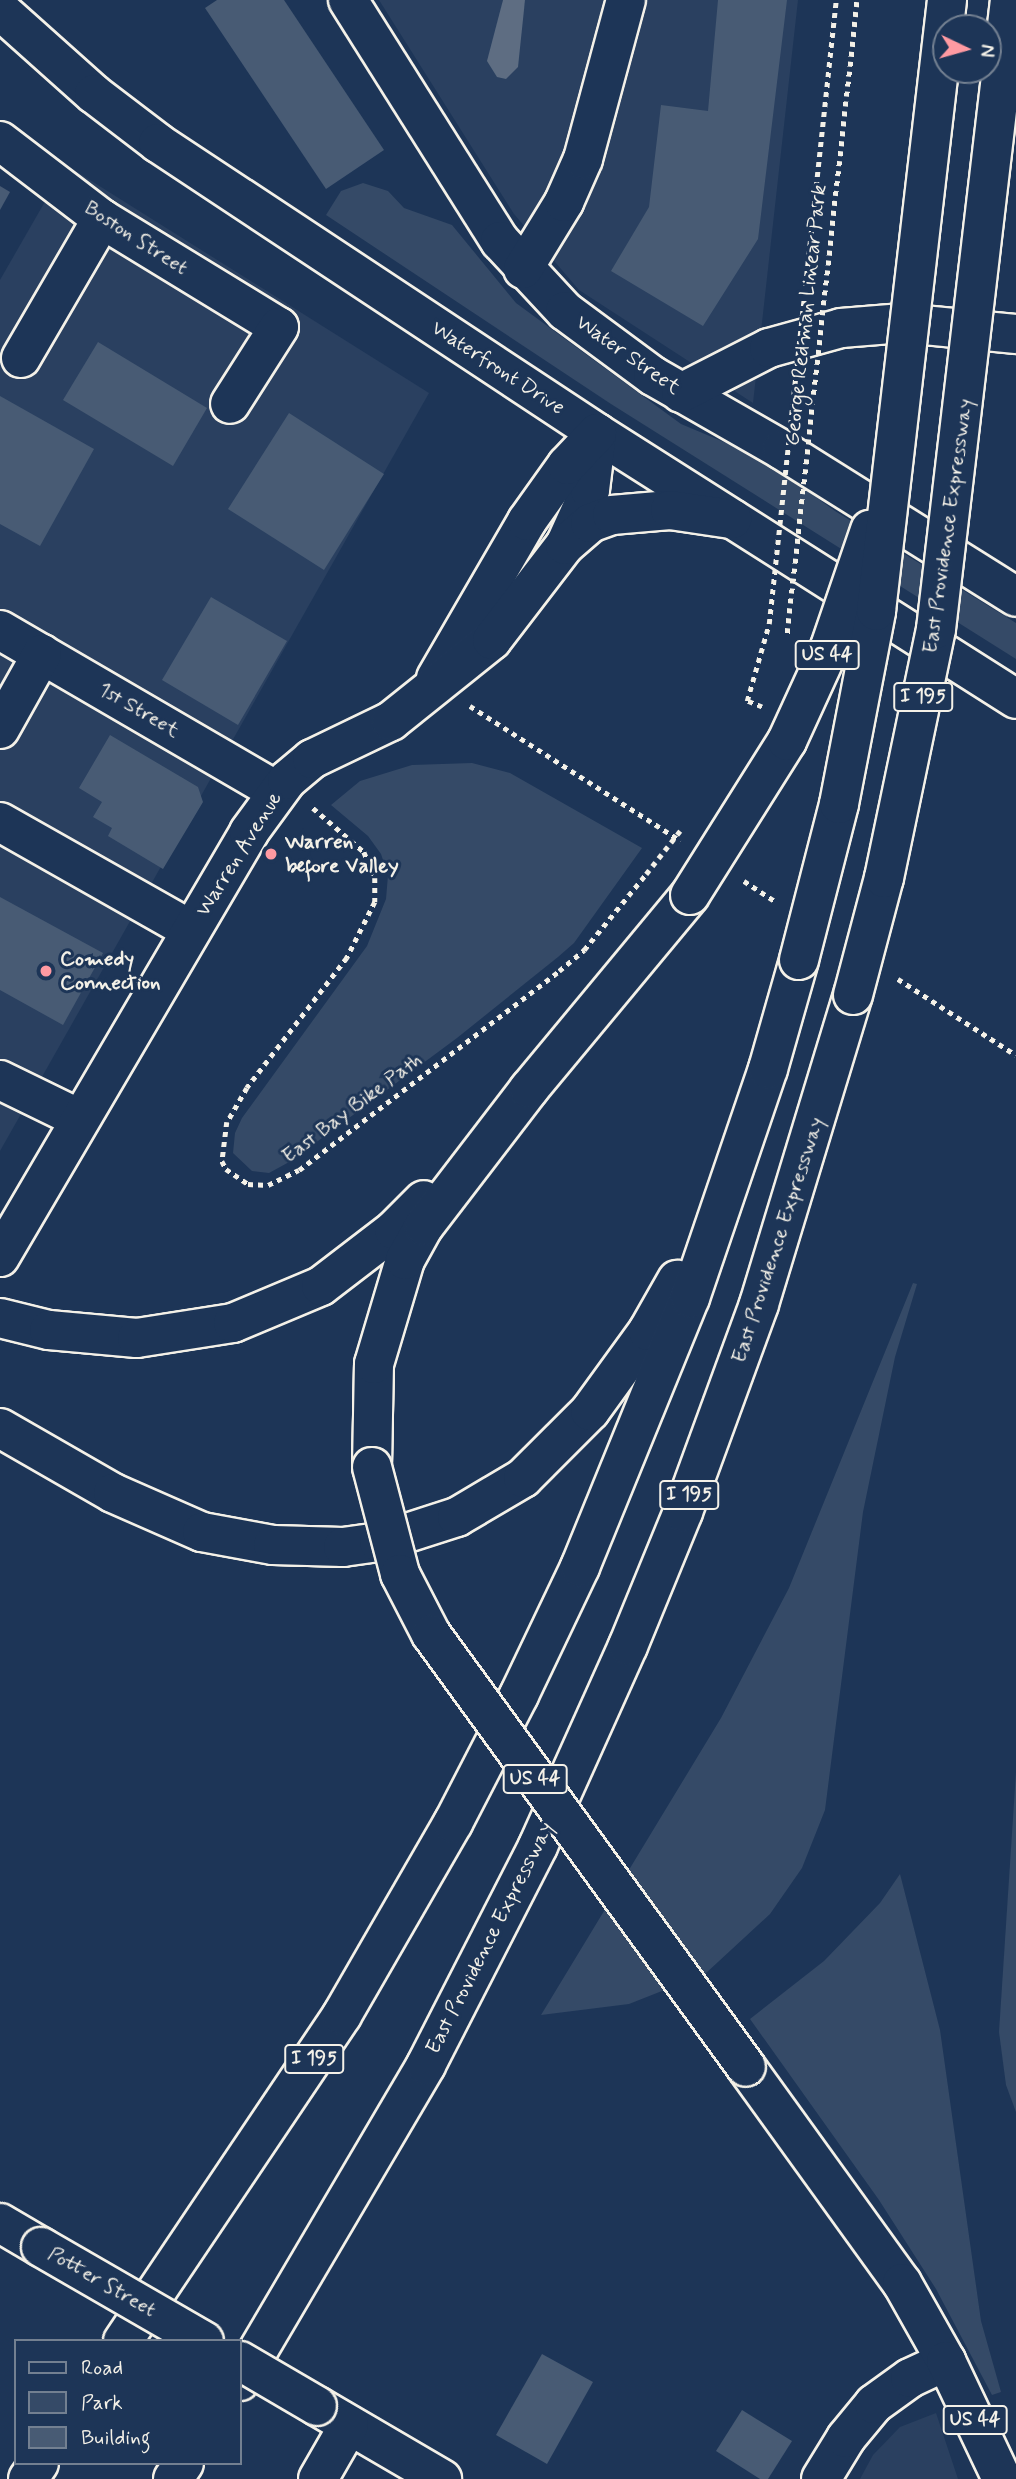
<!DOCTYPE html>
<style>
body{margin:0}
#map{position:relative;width:1016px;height:2479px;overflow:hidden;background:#1d3557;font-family:Mynerve,sans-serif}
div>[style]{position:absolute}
.built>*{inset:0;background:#2a4060}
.green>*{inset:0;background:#354a67}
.water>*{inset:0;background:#5e6d82}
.building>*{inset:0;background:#485b74}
.path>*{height:4.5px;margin-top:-2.25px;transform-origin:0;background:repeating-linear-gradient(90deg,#f4f1e8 0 5px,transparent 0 10px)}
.roads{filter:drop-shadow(2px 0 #f4f1e8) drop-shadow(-2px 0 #f4f1e8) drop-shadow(0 2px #f4f1e8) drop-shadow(0 -2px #f4f1e8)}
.minor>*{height:38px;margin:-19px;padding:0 19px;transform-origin:19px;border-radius:19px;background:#1d3557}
.major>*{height:38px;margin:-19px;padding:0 19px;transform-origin:19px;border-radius:19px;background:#1d3557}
.highway>*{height:38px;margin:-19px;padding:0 19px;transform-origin:19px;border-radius:19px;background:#1d3557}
.path-bridge>*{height:4.5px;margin-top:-2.25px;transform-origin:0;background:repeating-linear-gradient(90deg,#f4f1e8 0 5px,transparent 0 10px)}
.bridges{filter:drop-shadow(2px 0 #f4f1e8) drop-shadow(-2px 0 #f4f1e8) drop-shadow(0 2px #f4f1e8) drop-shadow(0 -2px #f4f1e8)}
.minor-bridge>*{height:38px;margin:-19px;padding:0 19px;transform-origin:19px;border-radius:19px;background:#1d3557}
.highway-bridge>*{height:38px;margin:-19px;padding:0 19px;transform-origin:19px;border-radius:19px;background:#1d3557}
.dots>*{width:19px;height:19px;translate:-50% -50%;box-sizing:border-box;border:4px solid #1d3557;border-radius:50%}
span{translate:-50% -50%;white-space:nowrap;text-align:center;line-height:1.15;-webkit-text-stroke:6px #1d3557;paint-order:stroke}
.shield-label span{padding:2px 5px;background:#1d3557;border:2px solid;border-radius:5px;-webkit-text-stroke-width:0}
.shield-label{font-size:19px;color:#f4f1e8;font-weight:700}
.street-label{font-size:21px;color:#f4f1e8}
.poi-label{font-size:21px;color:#f4f1e8;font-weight:700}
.left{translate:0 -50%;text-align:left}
.legend{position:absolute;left:14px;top:2339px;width:228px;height:126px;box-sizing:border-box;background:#1d3557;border:2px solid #738091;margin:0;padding:9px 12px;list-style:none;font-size:21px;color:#f4f1e8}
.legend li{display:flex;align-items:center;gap:14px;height:35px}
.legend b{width:35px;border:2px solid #738091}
.north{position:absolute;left:932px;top:14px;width:70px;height:70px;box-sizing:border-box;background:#1d3557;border:2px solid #738091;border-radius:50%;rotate:95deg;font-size:19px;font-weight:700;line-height:28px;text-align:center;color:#f4f1e8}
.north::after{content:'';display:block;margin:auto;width:24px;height:32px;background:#ff9aa2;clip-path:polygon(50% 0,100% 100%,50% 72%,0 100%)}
</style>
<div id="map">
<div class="built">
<i style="clip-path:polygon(379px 0,503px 0,501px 16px,524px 7px,525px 0,798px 0,753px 403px,579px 290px,514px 214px)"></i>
<i style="clip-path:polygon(66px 165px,429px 393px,0 1151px,0 280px)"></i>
<i style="clip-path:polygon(936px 2413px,958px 2479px,860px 2479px,873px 2455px,900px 2427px)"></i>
</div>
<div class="green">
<i style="clip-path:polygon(363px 183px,388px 191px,404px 208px,452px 225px,516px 303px,681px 424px,762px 458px,835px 511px,1016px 623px,1016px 659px,611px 404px,326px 215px,341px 191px)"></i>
<i style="clip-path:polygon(472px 763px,510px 773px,642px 848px,574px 943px,558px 957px,457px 1038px,291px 1161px,269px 1173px,252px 1171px,233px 1153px,235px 1133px,242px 1118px,367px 946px,386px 899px,388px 875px,381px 854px,368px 836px,331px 805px,360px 781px,412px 765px)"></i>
<i style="clip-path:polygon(913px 1283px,917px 1284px,895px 1357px,863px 1512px,825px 1810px,802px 1868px,770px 1914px,705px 1974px,629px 2004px,541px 2015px,721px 1718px,789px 1588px)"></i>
<i style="clip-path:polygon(1016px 1772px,1016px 2112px,1006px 2085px,999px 2032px)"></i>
<i style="clip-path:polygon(900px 1874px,940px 2030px,981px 2321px,1001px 2392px,992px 2395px,936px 2289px,879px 2200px,750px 2019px,824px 1961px,880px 1903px)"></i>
</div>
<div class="water">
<i style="clip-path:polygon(503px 0,525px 0,518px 67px,506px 79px,497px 77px,487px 61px)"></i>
</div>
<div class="building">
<i style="clip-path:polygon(217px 0,284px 0,384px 150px,326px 189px,205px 8px)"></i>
<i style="clip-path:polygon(718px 0,787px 0,758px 239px,703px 326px,611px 271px,649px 207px,661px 105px,708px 111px)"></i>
<i style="clip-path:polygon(0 186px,10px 192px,0 210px)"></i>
<i style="clip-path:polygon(98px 342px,207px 408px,173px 466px,63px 400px)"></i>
<i style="clip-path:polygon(0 396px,94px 449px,40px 546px,0 524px)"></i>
<i style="clip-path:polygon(289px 413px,384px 474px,324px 570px,228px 509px)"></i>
<i style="clip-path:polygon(211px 597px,287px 641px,238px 725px,162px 680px)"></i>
<i style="clip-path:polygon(110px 735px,198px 787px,203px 802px,163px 869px,108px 836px,112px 828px,93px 817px,102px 802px,79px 788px)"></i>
<i style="clip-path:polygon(0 897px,103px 953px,63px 1025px,0 990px)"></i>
<i style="clip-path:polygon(542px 2354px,593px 2382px,547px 2464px,496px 2435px)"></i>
<i style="clip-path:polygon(742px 2410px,792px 2441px,768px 2479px,760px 2479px,716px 2451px)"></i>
</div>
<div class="path">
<i style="left:470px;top:706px;width:250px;rotate:32.6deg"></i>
<i style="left:313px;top:808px;width:67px;rotate:40.8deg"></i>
<i style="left:364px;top:852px;width:28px;rotate:67deg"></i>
<i style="left:375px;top:878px;width:24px;rotate:90deg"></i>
<i style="left:375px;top:902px;width:63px;rotate:116.6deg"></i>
<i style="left:347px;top:958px;width:164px;rotate:127.6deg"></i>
<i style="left:247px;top:1088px;width:39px;rotate:120deg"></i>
<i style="left:227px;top:1122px;width:39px;rotate:97deg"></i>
<i style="left:222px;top:1161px;width:9px;rotate:63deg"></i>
<i style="left:226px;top:1169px;width:27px;rotate:34deg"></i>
<i style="left:248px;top:1184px;width:20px;rotate:3deg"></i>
<i style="left:268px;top:1185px;width:34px;rotate:-26deg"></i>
<i style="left:299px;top:1170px;width:327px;rotate:-37.4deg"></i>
<i style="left:559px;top:971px;width:33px;rotate:-40deg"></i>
<i style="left:584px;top:950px;width:98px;rotate:-50.8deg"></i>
<i style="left:744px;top:881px;width:37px;rotate:33deg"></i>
<i style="left:898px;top:979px;width:140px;rotate:32.8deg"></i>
</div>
<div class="roads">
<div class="minor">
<i style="left:348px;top:0;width:285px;rotate:57.8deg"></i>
<i style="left:500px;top:241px;width:96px;rotate:47.1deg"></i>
<i style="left:565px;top:311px;width:109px;rotate:36.5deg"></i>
<i style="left:653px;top:376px;width:149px;rotate:29.8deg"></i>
<i style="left:782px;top:450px;width:276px;rotate:32.1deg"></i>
<i style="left:0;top:10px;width:126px;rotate:41.8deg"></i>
<i style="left:94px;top:94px;width:81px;rotate:37.4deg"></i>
<i style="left:158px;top:143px;width:526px;rotate:33.45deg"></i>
<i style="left:0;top:141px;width:128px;rotate:37.4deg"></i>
<i style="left:102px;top:219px;width:207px;rotate:31.4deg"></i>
<i style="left:279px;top:327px;width:91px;rotate:122.5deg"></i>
<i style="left:523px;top:269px;width:79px;rotate:-58.5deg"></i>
<i style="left:564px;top:202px;width:47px;rotate:-66.2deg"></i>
<i style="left:583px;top:159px;width:165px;rotate:-74.9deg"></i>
<i style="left:21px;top:358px;width:161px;rotate:-59.8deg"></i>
<i style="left:681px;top:393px;width:99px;rotate:-27.1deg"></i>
<i style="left:769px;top:348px;width:75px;rotate:-15.5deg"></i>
<i style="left:841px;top:328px;width:62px;rotate:-4.6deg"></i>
<i style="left:903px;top:323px;width:114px;rotate:5.6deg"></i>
<i style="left:0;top:630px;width:320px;rotate:30.2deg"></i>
<i style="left:0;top:729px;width:86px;rotate:-60.8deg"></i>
<i style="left:0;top:822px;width:219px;rotate:29.5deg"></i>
<i style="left:0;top:1080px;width:89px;rotate:26deg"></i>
<i style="left:0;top:2223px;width:48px;rotate:30.3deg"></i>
<i style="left:317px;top:2406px;width:145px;rotate:30.3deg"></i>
<i style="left:318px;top:2479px;width:62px;rotate:-60.1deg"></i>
<i style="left:821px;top:2479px;width:48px;rotate:-58.6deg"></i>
<i style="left:846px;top:2438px;width:44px;rotate:-50.5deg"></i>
<i style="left:874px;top:2404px;width:44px;rotate:-35.8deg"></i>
<i style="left:910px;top:2378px;width:40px;rotate:-25deg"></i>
</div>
<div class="major">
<i style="left:597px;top:433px;width:496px;rotate:32.4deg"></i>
<i style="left:566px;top:543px;width:58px;rotate:-65.6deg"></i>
<i style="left:590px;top:490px;width:57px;rotate:-83deg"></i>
<i style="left:436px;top:678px;width:181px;rotate:-59.9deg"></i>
<i style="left:527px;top:521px;width:69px;rotate:-54.5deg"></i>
<i style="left:567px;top:465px;width:44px;rotate:-46.8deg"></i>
<i style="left:0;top:1257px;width:493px;rotate:-59.6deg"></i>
<i style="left:249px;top:832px;width:64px;rotate:-53.8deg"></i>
<i style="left:287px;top:780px;width:33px;rotate:-40deg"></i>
<i style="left:312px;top:759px;width:88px;rotate:-25.7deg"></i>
<i style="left:391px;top:721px;width:129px;rotate:-38.7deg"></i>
<i style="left:492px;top:640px;width:120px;rotate:-52.5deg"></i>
<i style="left:565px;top:545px;width:33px;rotate:-41deg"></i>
<i style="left:590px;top:523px;width:23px;rotate:-20deg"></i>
<i style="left:612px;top:515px;width:58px;rotate:-4.9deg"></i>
<i style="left:670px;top:510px;width:63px;rotate:8.3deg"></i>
</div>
<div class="highway">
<i style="left:0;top:1318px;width:50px;rotate:13.8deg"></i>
<i style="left:49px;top:1330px;width:88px;rotate:5.2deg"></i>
<i style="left:137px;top:1338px;width:97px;rotate:-8.9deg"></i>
<i style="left:233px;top:1323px;width:95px;rotate:-22.8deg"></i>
<i style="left:321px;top:1286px;width:92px;rotate:-37.5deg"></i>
<i style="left:394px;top:1230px;width:42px;rotate:-45deg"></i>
<i style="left:0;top:1428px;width:130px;rotate:29.9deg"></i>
<i style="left:113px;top:1493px;width:97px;rotate:23.7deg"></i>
<i style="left:202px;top:1532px;width:72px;rotate:10.4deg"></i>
<i style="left:273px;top:1545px;width:70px;rotate:1.6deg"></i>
<i style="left:343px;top:1547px;width:36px;rotate:-8deg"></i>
<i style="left:379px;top:1542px;width:82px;rotate:-17.8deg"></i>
<i style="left:457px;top:1517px;width:77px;rotate:-30.6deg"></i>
<i style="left:523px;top:1478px;width:95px;rotate:-45deg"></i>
<i style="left:590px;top:1411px;width:99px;rotate:-54.1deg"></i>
<i style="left:648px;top:1331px;width:59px;rotate:-60.4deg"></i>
<i style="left:372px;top:1467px;width:103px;rotate:-88.9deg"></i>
<i style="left:374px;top:1364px;width:109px;rotate:-73.4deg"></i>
<i style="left:405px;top:1260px;width:39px;rotate:-61deg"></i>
<i style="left:424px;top:1226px;width:173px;rotate:-52.5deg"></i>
<i style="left:529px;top:1089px;width:252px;rotate:-50.3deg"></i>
<i style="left:746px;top:2067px;width:266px;rotate:54.2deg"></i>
<i style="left:902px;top:2283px;width:90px;rotate:60.6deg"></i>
<i style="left:946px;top:2361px;width:131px;rotate:64.6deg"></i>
<i style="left:123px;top:2341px;width:393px;rotate:-56.1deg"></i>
<i style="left:342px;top:2015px;width:222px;rotate:-60deg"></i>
<i style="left:453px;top:1823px;width:144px;rotate:-62.7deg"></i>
<i style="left:519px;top:1695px;width:142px;rotate:-64.5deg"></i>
<i style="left:580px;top:1567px;width:291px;rotate:-67.8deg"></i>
<i style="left:690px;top:1298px;width:242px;rotate:-71.2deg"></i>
<i style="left:768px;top:1069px;width:113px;rotate:-74.1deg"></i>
<i style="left:240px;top:2381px;width:367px;rotate:-59.5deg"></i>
<i style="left:426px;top:2065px;width:246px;rotate:-62.9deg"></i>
<i style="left:538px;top:1846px;width:219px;rotate:-65.8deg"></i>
<i style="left:628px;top:1646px;width:145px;rotate:-67.7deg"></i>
<i style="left:683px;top:1512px;width:221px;rotate:-69.9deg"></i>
<i style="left:759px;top:1304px;width:323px;rotate:-73.1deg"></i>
<i style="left:28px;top:2479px;width:19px;rotate:-55deg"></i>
<i style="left:173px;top:2479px;width:19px;rotate:-55deg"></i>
</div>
</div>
<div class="path-bridge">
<i style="left:787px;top:633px;width:637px;rotate:-83.69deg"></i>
<i style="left:762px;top:707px;width:16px;rotate:-158deg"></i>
<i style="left:747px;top:701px;width:80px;rotate:-74.1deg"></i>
<i style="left:769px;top:624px;width:628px;rotate:-83.87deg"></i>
<i style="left:646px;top:874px;width:60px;rotate:-51.8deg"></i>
</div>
<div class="bridges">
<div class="minor-bridge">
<i style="left:41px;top:2247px;width:188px;rotate:30deg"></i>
<i style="left:240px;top:2361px;width:89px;rotate:30.3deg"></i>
</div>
<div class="highway-bridge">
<i style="left:690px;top:895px;width:182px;rotate:-57.8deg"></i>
<i style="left:787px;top:741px;width:103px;rotate:-65.4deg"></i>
<i style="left:830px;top:647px;width:124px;rotate:-71.1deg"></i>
<i style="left:799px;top:960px;width:161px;rotate:-75.6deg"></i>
<i style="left:839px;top:804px;width:197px;rotate:-79.1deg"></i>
<i style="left:876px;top:611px;width:615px;rotate:-83.37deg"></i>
<i style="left:853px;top:995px;width:121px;rotate:-75.2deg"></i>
<i style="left:884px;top:878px;width:254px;rotate:-78.2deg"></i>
<i style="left:936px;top:629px;width:633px;rotate:-83.29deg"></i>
<i style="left:372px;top:1467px;width:111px;rotate:75.3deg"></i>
<i style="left:400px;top:1574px;width:68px;rotate:62.7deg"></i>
<i style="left:431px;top:1634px;width:535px;rotate:53.96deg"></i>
</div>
</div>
<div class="dots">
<i style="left:271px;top:854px;background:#ff9aa2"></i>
<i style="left:46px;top:971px;background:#ff9aa2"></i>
</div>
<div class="shield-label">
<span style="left:827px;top:655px">US 44</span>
<span style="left:923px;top:697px">I 195</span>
<span style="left:689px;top:1495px">I 195</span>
<span style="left:535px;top:1779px">US 44</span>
<span style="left:314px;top:2059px">I 195</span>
<span style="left:975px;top:2420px">US 44</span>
</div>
<div class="street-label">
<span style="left:136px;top:238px;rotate:33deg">Boston Street</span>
<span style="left:806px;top:315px;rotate:-84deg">George Redman Linear Park</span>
<span style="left:628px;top:355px;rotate:35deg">Water Street</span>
<span style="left:498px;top:368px;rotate:33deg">Waterfront Drive</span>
<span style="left:948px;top:526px;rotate:-82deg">East Providence Expressway</span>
<span style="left:139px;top:710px;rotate:30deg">1st Street</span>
<span style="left:239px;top:854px;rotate:-58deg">Warren Avenue</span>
<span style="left:352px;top:1108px;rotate:-37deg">East Bay Bike Path</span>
<span style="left:778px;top:1240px;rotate:-72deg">East Providence Expressway</span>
<span style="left:490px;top:1938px;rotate:-63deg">East Providence Expressway</span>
<span style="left:102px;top:2282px;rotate:30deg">Potter Street</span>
</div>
<div class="poi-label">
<span class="left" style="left:285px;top:854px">Warren<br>before Valley</span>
<span class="left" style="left:60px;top:971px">Comedy<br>Connection</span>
</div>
<ul class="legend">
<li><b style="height:9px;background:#1d3557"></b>Road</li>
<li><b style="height:19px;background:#354a67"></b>Park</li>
<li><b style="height:19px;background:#485b74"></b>Building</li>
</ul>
<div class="north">N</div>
</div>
